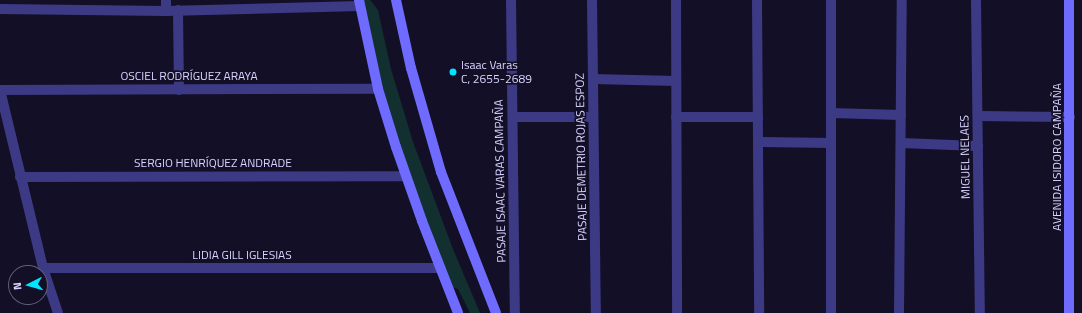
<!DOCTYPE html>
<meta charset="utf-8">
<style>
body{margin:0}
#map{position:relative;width:1082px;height:313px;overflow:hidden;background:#130f26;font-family:"Titillium Web",sans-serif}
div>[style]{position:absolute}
.green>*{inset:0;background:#12302f}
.street>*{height:10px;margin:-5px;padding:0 5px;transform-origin:5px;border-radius:5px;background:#3d3a85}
.secondary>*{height:10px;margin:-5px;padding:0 5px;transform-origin:5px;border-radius:5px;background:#6f6bff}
.dots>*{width:11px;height:11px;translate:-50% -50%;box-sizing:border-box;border:2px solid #130f26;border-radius:50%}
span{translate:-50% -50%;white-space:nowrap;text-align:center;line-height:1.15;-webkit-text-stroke:3.5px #130f26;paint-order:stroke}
.poi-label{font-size:12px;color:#d9d4ff}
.left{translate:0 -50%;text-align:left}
.street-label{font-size:12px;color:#d9d4ff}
.north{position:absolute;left:8px;top:265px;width:40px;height:40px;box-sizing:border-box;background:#130f26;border:1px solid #625e7d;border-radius:50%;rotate:264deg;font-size:11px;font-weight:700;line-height:16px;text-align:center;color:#d9d4ff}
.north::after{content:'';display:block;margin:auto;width:14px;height:18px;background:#00e5ff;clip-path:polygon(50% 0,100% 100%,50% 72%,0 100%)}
</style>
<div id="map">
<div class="green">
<i style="clip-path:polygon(363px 0,370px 0,378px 10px,391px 69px,413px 142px,453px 249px,480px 313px,470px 313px,458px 289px,448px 286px,398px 147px,378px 70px)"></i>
</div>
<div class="street">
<i style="left:166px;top:0;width:11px;rotate:90deg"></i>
<i style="left:511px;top:0;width:313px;rotate:89.3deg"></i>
<i style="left:592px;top:0;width:313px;rotate:89.3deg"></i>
<i style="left:676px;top:0;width:313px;rotate:89.8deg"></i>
<i style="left:757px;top:0;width:313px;rotate:89.6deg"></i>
<i style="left:976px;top:0;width:313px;rotate:89.3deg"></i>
<i style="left:0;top:9px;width:166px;rotate:0.7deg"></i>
<i style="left:166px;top:11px;width:194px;rotate:-1.5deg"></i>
<i style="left:178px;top:10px;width:80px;rotate:89.3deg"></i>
<i style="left:593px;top:79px;width:83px;rotate:1.4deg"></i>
<i style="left:0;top:90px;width:378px;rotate:-0.2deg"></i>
<i style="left:0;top:90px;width:183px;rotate:76.4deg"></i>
<i style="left:43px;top:268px;width:47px;rotate:71.6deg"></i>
<i style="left:831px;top:113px;width:70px;rotate:1.6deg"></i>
<i style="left:978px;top:116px;width:92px;rotate:0.6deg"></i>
<i style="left:513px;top:117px;width:80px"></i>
<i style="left:676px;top:117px;width:82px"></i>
<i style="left:758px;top:142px;width:73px;rotate:0.8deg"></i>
<i style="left:901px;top:143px;width:77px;rotate:2.2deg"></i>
<i style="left:20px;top:177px;width:386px;rotate:-0.1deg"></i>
<i style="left:43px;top:268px;width:397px"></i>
<i style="left:831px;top:313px;width:313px;rotate:-90deg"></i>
<i style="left:899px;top:313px;width:313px;rotate:-89.5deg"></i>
</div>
<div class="secondary">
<i style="left:359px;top:0;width:91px;rotate:77.9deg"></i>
<i style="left:378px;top:89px;width:61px;rotate:72.8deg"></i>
<i style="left:396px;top:147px;width:78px;rotate:70.6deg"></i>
<i style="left:422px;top:221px;width:99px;rotate:68.6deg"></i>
<i style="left:396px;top:0;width:70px;rotate:77.6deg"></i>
<i style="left:411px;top:68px;width:108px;rotate:73.9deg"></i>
<i style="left:441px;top:172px;width:151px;rotate:68.7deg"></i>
<i style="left:1069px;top:0;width:313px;rotate:90deg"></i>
</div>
<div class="dots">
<i style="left:453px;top:72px;background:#00e5ff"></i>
</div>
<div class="poi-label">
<span class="left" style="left:461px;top:72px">Isaac Varas<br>C, 2655-2689</span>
</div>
<div class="street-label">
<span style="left:189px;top:76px">OSCIEL RODRÍGUEZ ARAYA</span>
<span style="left:581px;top:157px;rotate:-91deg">PASAJE DEMETRIO ROJAS ESPOZ</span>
<span style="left:965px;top:157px;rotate:-91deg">MIGUEL NELAES</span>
<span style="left:1057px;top:157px;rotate:-90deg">AVENIDA ISIDORO CAMPAÑA</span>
<span style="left:213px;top:163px">SERGIO HENRÍQUEZ ANDRADE</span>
<span style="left:500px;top:181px;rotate:-91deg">PASAJE ISAAC VARAS CAMPAÑA</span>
<span style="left:242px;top:255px">LIDIA GILL IGLESIAS</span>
</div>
<div class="north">N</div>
</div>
